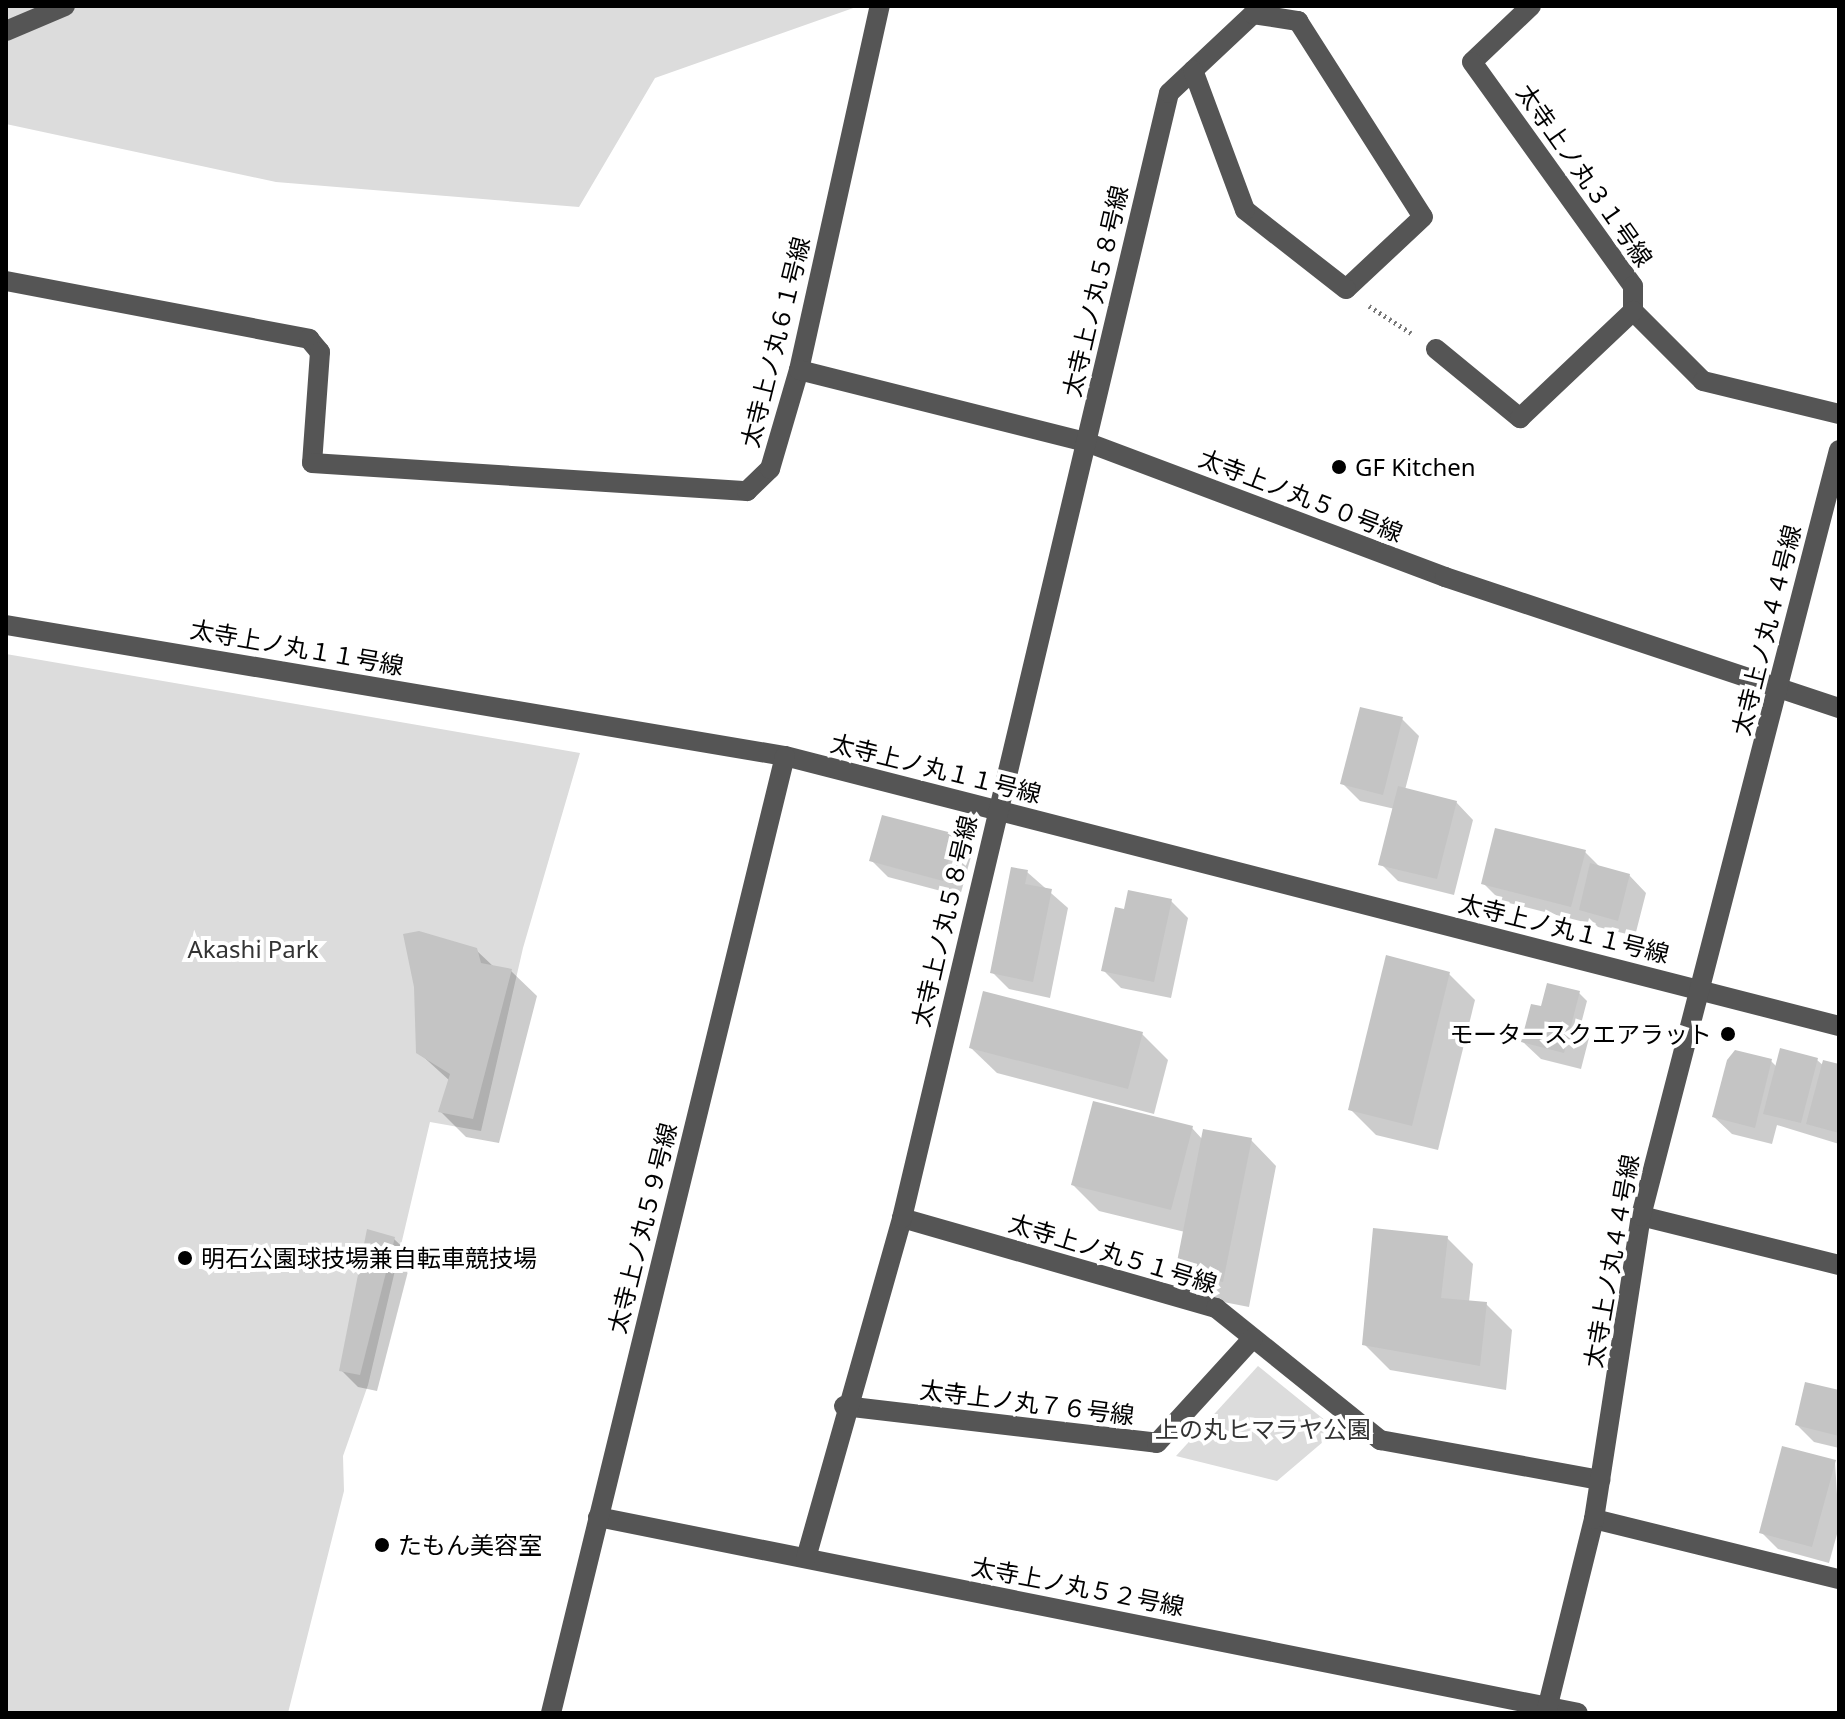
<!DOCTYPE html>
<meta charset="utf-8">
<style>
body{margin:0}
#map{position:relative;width:1845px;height:1719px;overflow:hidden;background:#fff;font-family:"Noto Sans","Noto Sans JP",sans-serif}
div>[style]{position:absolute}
.green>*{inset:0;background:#dcdcdc}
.shadow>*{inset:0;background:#0003}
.building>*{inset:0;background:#c4c4c4}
.path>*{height:5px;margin-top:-2.5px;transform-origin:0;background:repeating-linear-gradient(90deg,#777 0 2px,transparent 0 6px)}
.minor>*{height:20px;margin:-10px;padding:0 10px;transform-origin:10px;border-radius:10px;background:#555}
.dots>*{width:22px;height:22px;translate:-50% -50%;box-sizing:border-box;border:4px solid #fff;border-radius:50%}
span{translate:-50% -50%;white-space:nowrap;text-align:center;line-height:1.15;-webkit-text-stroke:8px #fff;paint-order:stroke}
.street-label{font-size:24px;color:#000}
.poi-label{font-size:24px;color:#000}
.left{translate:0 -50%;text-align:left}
.right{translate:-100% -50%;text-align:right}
.park-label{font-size:24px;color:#333}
.frame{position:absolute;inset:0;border:8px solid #000;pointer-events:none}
</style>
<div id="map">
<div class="green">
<i style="clip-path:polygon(6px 6px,859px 6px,655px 78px,579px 207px,276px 182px,6px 124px)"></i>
<i style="clip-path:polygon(6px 654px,580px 753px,523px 948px,481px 1131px,430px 1122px,368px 1385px,343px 1456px,344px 1491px,288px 1713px,6px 1713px)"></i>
<i style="clip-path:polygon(1258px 1366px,1337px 1430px,1277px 1481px,1176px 1456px)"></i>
</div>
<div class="shadow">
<i style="clip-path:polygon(1402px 719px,1419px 736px,1405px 790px,1456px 802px,1473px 820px,1454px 895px,1398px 881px,1381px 864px,1395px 809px,1360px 801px,1342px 783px)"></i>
<i style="clip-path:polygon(955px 836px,972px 853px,960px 896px,888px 877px,871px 860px)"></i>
<i style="clip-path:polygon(1585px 852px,1601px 868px,1629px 875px,1646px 893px,1635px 936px,1598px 927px,1589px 918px,1588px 923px,1501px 901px,1484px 884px)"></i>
<i style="clip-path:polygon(1027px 872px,1068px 908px,1050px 998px,1009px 989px,992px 972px)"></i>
<i style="clip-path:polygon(1171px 901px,1188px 918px,1171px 998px,1121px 988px,1104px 971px,1126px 911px)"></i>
<i style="clip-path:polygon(476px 950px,494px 967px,511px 971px,537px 996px,499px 1143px,466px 1137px,440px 1111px,450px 1081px,418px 1052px)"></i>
<i style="clip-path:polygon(1449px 974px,1475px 1000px,1438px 1150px,1376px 1135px,1350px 1109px)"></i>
<i style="clip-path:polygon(1579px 993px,1587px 1001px,1581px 1024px,1590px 1034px,1581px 1069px,1541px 1059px,1523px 1042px,1548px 1010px)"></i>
<i style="clip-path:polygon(1142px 1034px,1168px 1060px,1154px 1114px,997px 1073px,971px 1048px)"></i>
<i style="clip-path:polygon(1817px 1060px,1824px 1066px,1839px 1066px,1839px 1144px,1777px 1125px,1772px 1144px,1732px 1134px,1714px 1117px,1771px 1061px,1777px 1067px)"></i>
<i style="clip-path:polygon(1192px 1128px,1203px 1140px,1251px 1140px,1276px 1166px,1249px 1307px,1203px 1298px,1177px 1272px,1185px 1232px,1099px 1211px,1073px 1185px)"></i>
<i style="clip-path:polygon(1447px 1238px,1473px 1264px,1469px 1302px,1486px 1304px,1512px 1330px,1506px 1390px,1390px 1370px,1364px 1344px)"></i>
<i style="clip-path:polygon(394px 1239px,412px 1256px,377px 1391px,358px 1387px,341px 1370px)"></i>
<i style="clip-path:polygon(1839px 1392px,1839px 1448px,1814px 1442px,1797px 1425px)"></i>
<i style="clip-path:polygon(1835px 1462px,1839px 1527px,1829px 1563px,1778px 1549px,1761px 1532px)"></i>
</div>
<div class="building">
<i style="clip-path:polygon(1360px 707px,1403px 717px,1383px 795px,1340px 784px)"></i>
<i style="clip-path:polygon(1398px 786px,1457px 801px,1437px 879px,1378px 865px)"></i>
<i style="clip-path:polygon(882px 815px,956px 834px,943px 881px,869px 861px)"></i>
<i style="clip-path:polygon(1495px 828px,1586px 850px,1571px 907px,1481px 884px)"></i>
<i style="clip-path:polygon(1590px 863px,1630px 874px,1618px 921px,1579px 910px)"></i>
<i style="clip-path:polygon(1011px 867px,1028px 870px,1025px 884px,1052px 889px,1033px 982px,990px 973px)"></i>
<i style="clip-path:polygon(1128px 890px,1172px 899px,1154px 982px,1101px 971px,1115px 907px,1124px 909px)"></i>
<i style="clip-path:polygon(419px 931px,477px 948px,481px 963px,512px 969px,473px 1119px,438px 1112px,450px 1074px,416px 1053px,414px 987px,403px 934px)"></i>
<i style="clip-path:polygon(1386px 955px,1450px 972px,1412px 1126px,1348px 1110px)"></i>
<i style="clip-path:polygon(1547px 983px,1580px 991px,1564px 1053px,1521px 1042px,1531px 1004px,1541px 1006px)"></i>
<i style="clip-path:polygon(983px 991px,1143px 1032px,1128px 1089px,969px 1048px)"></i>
<i style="clip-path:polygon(1780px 1048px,1818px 1058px,1801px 1123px,1763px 1114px)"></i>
<i style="clip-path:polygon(1735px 1050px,1772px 1059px,1755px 1128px,1712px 1117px,1727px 1060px)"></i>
<i style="clip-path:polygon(1823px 1060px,1839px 1064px,1839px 1133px,1806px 1124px)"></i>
<i style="clip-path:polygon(1093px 1101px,1193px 1126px,1171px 1210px,1071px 1185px)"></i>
<i style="clip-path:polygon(1203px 1129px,1252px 1138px,1223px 1282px,1175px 1272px)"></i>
<i style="clip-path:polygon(1373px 1228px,1448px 1236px,1441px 1298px,1487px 1302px,1480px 1366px,1362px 1345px)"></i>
<i style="clip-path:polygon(367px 1229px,395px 1237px,360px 1375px,339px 1371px)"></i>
<i style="clip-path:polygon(1805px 1382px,1839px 1390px,1839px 1436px,1795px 1425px)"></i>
<i style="clip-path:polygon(1782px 1446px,1836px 1460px,1812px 1547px,1759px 1533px)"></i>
</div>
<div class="path">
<i style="left:1369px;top:306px;width:50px;rotate:32.7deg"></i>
</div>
<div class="minor">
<i style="left:1531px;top:6px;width:81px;rotate:136.5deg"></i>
<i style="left:1472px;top:62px;width:276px;rotate:54.3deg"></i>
<i style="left:1633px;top:286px;width:25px;rotate:90deg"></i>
<i style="left:1633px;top:311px;width:99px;rotate:45deg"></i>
<i style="left:1703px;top:381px;width:140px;rotate:13.6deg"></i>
<i style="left:6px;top:31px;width:64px;rotate:-23deg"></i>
<i style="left:6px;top:281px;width:309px;rotate:10.8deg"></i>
<i style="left:309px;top:339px;width:17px;rotate:50deg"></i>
<i style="left:320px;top:352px;width:111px;rotate:94.1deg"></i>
<i style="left:312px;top:463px;width:436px;rotate:3.7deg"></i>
<i style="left:747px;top:491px;width:32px;rotate:-44deg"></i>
<i style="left:770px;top:469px;width:103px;rotate:-73.7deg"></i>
<i style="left:799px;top:370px;width:373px;rotate:-77.5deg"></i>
<i style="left:1436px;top:349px;width:109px;rotate:39.4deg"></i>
<i style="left:1520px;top:418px;width:156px;rotate:-43.4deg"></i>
<i style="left:799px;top:370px;width:296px;rotate:14.1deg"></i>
<i style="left:1086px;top:442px;width:384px;rotate:20.6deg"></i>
<i style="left:1445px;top:577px;width:415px;rotate:18.4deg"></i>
<i style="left:6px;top:625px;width:790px;rotate:9.55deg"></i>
<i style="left:785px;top:756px;width:1088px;rotate:14.37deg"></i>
<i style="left:1641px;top:1216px;width:204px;rotate:13.9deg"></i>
<i style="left:902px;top:1218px;width:327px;rotate:16deg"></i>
<i style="left:1216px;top:1308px;width:211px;rotate:38.8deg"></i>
<i style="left:1380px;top:1440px;width:224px;rotate:10.3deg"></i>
<i style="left:844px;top:1406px;width:315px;rotate:6.7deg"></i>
<i style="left:1157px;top:1443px;width:142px;rotate:-47.6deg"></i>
<i style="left:598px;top:1517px;width:999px;rotate:11.31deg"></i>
<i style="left:1594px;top:1519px;width:252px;rotate:13.8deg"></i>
<i style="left:806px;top:1558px;width:353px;rotate:-74.2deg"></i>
<i style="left:902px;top:1218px;width:1156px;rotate:-76.65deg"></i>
<i style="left:1169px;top:93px;width:115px;rotate:-43.2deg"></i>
<i style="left:1253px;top:14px;width:46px;rotate:8.8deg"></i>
<i style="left:1298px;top:21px;width:232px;rotate:57.5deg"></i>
<i style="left:1423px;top:217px;width:105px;rotate:136.9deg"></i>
<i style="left:1346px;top:289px;width:128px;rotate:-142deg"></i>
<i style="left:1245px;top:210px;width:149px;rotate:-110.4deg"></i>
<i style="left:551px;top:1713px;width:985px;rotate:-76.26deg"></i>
<i style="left:1546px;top:1713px;width:200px;rotate:-76.1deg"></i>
<i style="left:1594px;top:1519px;width:307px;rotate:-81.2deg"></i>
<i style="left:1641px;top:1216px;width:791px;rotate:-75.51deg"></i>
</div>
<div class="dots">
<i style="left:1339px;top:467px;background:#000"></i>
<i style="left:1728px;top:1034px;background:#000"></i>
<i style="left:185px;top:1258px;background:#000"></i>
<i style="left:382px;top:1545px;background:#000"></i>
</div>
<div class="street-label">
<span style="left:1585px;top:175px;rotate:55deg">太寺上ノ丸３１号線</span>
<span style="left:1095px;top:291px;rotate:-77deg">太寺上ノ丸５８号線</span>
<span style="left:775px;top:342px;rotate:-76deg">太寺上ノ丸６１号線</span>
<span style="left:1301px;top:495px;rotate:21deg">太寺上ノ丸５０号線</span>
<span style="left:1766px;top:630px;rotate:-76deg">太寺上ノ丸４４号線</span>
<span style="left:297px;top:647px;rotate:10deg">太寺上ノ丸１１号線</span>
<span style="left:936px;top:768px;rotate:14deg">太寺上ノ丸１１号線</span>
<span style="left:944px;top:921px;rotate:-77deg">太寺上ノ丸５８号線</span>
<span style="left:1564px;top:928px;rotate:14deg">太寺上ノ丸１１号線</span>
<span style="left:642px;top:1228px;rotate:-76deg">太寺上ノ丸５９号線</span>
<span style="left:1113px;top:1253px;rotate:17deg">太寺上ノ丸５１号線</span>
<span style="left:1611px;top:1261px;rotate:-80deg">太寺上ノ丸４４号線</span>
<span style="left:1027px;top:1402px;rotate:7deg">太寺上ノ丸７６号線</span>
<span style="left:1078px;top:1586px;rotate:11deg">太寺上ノ丸５２号線</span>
</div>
<div class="poi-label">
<span class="left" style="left:1355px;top:467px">GF Kitchen</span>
<span class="right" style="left:1712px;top:1034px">モータースクエアラット</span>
<span class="left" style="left:201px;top:1258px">明石公園球技場兼自転車競技場</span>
<span class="left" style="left:398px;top:1545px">たもん美容室</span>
</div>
<div class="park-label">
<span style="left:253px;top:949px">Akashi Park</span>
<span style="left:1263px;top:1429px">上の丸ヒマラヤ公園</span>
</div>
<div class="frame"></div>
</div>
